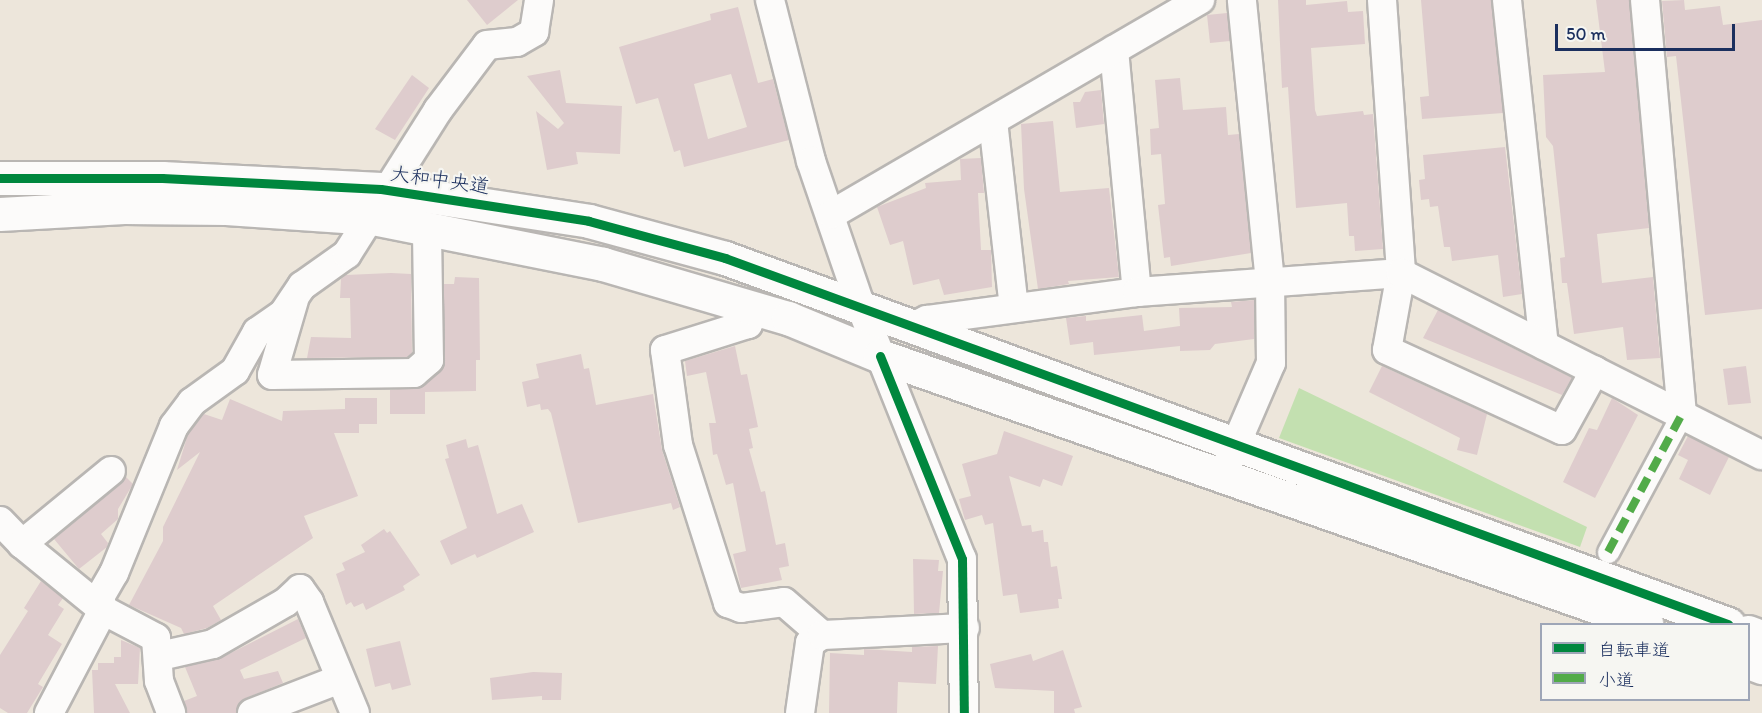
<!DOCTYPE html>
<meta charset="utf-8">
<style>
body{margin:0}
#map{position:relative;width:1762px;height:713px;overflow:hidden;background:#ede6db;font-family:Itim,"Klee One",sans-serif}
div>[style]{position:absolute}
.green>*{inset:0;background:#c3e0b0}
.building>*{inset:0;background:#decccd}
.roads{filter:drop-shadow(2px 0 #b9b6b3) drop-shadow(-2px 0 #b9b6b3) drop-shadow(0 2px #b9b6b3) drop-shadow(0 -2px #b9b6b3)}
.pedestrian>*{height:21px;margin:-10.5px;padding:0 10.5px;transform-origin:10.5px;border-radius:10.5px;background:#fcfbfa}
.minor>*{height:28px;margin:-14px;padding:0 14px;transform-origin:14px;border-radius:14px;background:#fcfbfa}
.tertiary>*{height:33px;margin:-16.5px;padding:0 16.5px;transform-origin:16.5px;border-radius:16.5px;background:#fcfbfa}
.quiet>*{height:8px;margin-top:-4px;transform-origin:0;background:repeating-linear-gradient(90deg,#52ab49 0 15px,transparent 0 23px)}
.cycleway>*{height:9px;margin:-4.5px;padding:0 4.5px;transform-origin:4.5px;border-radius:4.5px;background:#00873e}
span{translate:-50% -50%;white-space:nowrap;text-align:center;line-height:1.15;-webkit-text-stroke:4.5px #f6f6f2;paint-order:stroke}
.street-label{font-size:20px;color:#1b2f5e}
.legend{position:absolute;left:1540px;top:623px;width:210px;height:78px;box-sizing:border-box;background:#f6f6f2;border:2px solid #9ea6b7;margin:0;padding:8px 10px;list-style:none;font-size:18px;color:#1b2f5e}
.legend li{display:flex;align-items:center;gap:12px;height:30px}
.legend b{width:30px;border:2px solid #9ea6b7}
.scale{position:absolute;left:1555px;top:24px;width:180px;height:27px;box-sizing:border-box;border:3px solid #1b2f5e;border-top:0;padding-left:8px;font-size:18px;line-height:21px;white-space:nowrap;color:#1b2f5e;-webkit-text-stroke:4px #f6f6f2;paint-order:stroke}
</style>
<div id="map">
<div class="green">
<i style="clip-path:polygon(1299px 388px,1587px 527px,1580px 547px,1279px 438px)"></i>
</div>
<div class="building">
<i style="clip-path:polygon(467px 0,518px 0,487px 25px)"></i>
<i style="clip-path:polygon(1278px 0,1306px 0,1306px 5px,1347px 1px,1348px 12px,1363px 11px,1365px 44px,1311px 48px,1315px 110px,1317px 116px,1363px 111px,1364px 115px,1373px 114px,1383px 249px,1355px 251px,1354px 236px,1349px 236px,1347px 203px,1296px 208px,1288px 87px,1282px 88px)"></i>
<i style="clip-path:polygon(1421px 0,1491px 0,1503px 113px,1422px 119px,1420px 97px,1429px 96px)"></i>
<i style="clip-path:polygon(1596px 0,1629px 0,1649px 228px,1597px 234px,1602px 283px,1653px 277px,1660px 358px,1627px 360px,1623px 327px,1574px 334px,1567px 283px,1562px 283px,1560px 258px,1565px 257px,1553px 146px,1546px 137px,1543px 75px,1605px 72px)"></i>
<i style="clip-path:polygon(1684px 0,1685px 10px,1720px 6px,1723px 25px,1762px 20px,1762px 309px,1705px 315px,1676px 56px,1667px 57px,1662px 1px)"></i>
<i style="clip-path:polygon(evenodd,738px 7px,758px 83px,773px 79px,789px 140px,684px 167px,680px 150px,674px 152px,658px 98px,636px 104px,619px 47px,711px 20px,710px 14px,738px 7px,731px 74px,747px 127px,708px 139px,694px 84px,731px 74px)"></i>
<i style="clip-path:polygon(1227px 13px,1230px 41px,1210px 43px,1207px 15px)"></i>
<i style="clip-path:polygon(560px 70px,566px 103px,622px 106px,620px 154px,576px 152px,578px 164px,547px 170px,536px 111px,558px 129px,564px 123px,527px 76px)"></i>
<i style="clip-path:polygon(412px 75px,429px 88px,395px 140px,375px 129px)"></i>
<i style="clip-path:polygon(1180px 78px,1183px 110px,1226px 107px,1228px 135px,1239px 134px,1251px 253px,1171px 266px,1170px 257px,1164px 258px,1158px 205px,1165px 204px,1161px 154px,1151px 155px,1150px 129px,1159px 128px,1155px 80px)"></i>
<i style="clip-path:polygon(1101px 90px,1104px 124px,1076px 128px,1073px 102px,1080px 102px,1085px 92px)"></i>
<i style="clip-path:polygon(1053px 121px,1060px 192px,1109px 188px,1119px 277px,1068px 281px,1069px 284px,1038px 289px,1024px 189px,1021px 124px)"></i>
<i style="clip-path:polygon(1505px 147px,1522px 294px,1503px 297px,1498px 255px,1452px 261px,1450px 247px,1444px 247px,1438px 206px,1430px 207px,1429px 199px,1421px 200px,1419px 180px,1425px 179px,1423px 155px)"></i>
<i style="clip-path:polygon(981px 158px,984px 193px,978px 193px,981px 250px,991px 250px,992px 287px,944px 295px,939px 279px,913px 285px,903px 241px,890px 245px,877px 207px,926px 188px,925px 183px,961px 180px,960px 159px)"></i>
<i style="clip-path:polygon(391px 273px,411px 274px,412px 353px,408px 357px,307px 358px,311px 337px,351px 338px,350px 298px,340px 298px,341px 279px,346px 275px)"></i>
<i style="clip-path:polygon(455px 277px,479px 278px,480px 360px,476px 360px,476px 391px,425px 392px,425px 414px,390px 414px,390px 390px,424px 386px,444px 367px,444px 284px,454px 284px)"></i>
<i style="clip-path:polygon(1254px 300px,1254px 339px,1215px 344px,1210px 350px,1180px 351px,1180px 346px,1094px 355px,1093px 342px,1070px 345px,1066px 318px,1086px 316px,1086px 321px,1142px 315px,1144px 331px,1180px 326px,1179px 308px,1232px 307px,1231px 302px)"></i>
<i style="clip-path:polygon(1438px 310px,1572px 378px,1562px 395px,1423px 338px)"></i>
<i style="clip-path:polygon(735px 346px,741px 375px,747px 374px,758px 427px,749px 429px,753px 448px,749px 449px,761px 492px,765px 491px,776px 545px,785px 543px,789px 566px,779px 568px,782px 580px,741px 588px,733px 554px,746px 551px,733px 483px,726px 485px,717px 454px,713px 455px,709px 423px,716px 423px,706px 372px,687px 376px,685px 361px)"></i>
<i style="clip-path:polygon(581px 354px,584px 369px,589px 368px,596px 405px,653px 394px,662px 450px,680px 507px,673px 510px,671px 503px,578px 523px,551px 413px,548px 409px,541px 410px,540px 404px,527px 407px,522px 382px,539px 378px,536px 364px)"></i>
<i style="clip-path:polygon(1382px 366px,1487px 414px,1477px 455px,1457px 450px,1460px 438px,1369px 392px)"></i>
<i style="clip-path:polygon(1746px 366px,1751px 403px,1728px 405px,1723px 369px)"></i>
<i style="clip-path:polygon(345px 398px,377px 398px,377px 424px,359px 424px,359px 433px,334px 433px,358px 496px,304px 516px,313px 538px,213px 606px,221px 620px,207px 628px,184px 634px,181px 628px,129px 605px,163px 541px,163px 527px,200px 452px,177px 470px,188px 434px,204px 414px,222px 420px,230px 399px,282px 421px,283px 411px,345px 409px)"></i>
<i style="clip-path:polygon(1612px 398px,1638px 415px,1595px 498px,1563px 482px,1589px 428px,1597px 430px)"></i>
<i style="clip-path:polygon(1004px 431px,1073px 456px,1062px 486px,1043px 479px,1040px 487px,1009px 476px,1022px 526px,1031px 525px,1032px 532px,1043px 530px,1044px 542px,1048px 542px,1051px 567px,1057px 566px,1062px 599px,1058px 599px,1059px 608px,1020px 613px,1017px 594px,1003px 596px,993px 523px,985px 525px,982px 515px,965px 520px,959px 499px,971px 496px,962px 464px,997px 454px)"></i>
<i style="clip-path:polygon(1688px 436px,1729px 457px,1710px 495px,1679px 479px,1688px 460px,1678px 455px)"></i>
<i style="clip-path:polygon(466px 439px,468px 448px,478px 445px,497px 514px,522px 504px,534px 532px,477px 558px,475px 554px,451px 565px,440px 541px,467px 528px,445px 459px,449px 458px,446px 445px)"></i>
<i style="clip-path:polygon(126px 477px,133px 484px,118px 509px,118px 519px,101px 534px,108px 543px,107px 547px,79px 569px,54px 539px)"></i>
<i style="clip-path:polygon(384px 529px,387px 533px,390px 531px,420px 575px,403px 586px,405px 590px,366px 610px,363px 603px,354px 607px,351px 602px,346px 605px,336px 574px,345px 570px,342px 563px,365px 552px,361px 545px)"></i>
<i style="clip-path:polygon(913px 559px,939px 560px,938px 571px,943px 571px,939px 613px,914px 614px)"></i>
<i style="clip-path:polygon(41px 581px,63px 598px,58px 605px,64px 609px,48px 635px,62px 644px,38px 684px,43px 687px,27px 713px,8px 713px,0 708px,0 655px,28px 611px,24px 608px)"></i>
<i style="clip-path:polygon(298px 619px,306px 638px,240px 670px,244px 679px,278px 671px,283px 683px,246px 698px,236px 713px,187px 713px,184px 701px,197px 696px,185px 667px,221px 658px)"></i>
<i style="clip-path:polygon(121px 640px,140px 648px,138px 684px,115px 684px,130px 713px,94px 713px,92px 670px,98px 670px,98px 663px,114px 663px,114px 657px,121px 657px)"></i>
<i style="clip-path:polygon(400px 641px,411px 685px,392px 690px,390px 683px,375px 687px,366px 649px)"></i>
<i style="clip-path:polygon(938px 646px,936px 684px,898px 682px,897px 713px,829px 713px,830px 653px,864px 655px,864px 649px,912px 652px,912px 647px)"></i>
<i style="clip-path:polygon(1063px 650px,1082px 707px,1074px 709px,1075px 713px,1054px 713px,1054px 691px,995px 688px,990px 664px,1031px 654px,1033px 661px)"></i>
<i style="clip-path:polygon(533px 672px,562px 673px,561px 700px,542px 700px,542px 696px,492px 700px,490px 678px)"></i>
</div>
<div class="roads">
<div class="pedestrian">
<i style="left:1608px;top:552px;width:157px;rotate:-61.8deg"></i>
</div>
<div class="minor">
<i style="left:770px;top:0;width:166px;rotate:75.7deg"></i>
<i style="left:811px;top:161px;width:154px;rotate:71.1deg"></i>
<i style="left:861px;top:307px;width:271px;rotate:68.2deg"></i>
<i style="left:962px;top:559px;width:154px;rotate:89.3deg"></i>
<i style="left:1382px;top:0;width:274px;rotate:86deg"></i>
<i style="left:1401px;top:273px;width:78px;rotate:100.3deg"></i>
<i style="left:1387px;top:350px;width:192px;rotate:24.6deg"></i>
<i style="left:1562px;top:430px;width:68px;rotate:-61.2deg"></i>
<i style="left:1507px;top:0;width:347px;rotate:83.9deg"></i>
<i style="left:1645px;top:0;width:416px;rotate:84.9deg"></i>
<i style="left:1114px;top:50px;width:243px;rotate:84.6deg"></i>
<i style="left:993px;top:121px;width:188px;rotate:83.6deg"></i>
<i style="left:832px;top:214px;width:426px;rotate:-30.2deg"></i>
<i style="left:294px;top:300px;width:78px;rotate:106.3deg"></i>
<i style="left:272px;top:375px;width:142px;rotate:-0.8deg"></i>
<i style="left:414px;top:373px;width:20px;rotate:-41deg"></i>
<i style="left:429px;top:360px;width:133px;rotate:-90.9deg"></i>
<i style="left:753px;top:307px;width:18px;rotate:106deg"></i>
<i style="left:748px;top:324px;width:87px;rotate:162.6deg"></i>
<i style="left:665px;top:350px;width:96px;rotate:82.2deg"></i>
<i style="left:678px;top:445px;width:166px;rotate:72.4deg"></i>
<i style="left:728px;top:603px;width:14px;rotate:21deg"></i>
<i style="left:741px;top:608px;width:43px;rotate:-7.9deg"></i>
<i style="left:784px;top:602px;width:50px;rotate:41deg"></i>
<i style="left:911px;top:328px;width:18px;rotate:-27deg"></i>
<i style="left:927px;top:320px;width:212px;rotate:-7.6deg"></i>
<i style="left:1137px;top:292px;width:265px;rotate:-4.1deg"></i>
<i style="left:1401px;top:273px;width:404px;rotate:26.8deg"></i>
<i style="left:1227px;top:465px;width:111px;rotate:-66.7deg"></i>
<i style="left:1271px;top:363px;width:81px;rotate:-90.7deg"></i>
<i style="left:1270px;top:282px;width:283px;rotate:-95.7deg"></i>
<i style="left:0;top:521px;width:32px;rotate:46deg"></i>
<i style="left:22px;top:544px;width:104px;rotate:39.2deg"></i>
<i style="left:103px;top:610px;width:60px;rotate:27.8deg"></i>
<i style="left:156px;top:638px;width:43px;rotate:86deg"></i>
<i style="left:159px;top:681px;width:34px;rotate:69deg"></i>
<i style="left:22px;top:544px;width:115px;rotate:-39.4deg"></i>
<i style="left:160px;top:656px;width:54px;rotate:-12.8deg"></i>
<i style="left:213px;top:644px;width:84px;rotate:-29.9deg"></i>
<i style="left:286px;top:602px;width:19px;rotate:-43deg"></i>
<i style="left:300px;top:589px;width:16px;rotate:55deg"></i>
<i style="left:309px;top:602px;width:120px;rotate:67.5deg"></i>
<i style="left:49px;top:713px;width:116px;rotate:-62.3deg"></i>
<i style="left:103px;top:610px;width:13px;rotate:-103deg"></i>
<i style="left:100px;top:597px;width:28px;rotate:-60deg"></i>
<i style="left:114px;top:573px;width:159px;rotate:-67.8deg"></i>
<i style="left:174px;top:426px;width:30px;rotate:-53deg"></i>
<i style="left:192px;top:402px;width:53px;rotate:-35.8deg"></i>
<i style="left:235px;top:371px;width:45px;rotate:-60.6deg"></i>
<i style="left:257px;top:332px;width:32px;rotate:-35deg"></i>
<i style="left:283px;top:314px;width:34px;rotate:-56deg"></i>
<i style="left:302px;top:286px;width:55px;rotate:-35.4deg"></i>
<i style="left:347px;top:254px;width:170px;rotate:-57.7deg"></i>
<i style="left:438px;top:110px;width:81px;rotate:-53deg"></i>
<i style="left:487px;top:45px;width:30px;rotate:-6deg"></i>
<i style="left:517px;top:42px;width:20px;rotate:-30deg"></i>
<i style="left:534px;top:32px;width:32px;rotate:-81deg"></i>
<i style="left:252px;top:713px;width:94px;rotate:-21.1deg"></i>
<i style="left:800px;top:713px;width:71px;rotate:-81.9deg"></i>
<i style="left:810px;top:643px;width:14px;rotate:-34deg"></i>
<i style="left:822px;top:635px;width:143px;rotate:-2.8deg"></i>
</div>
<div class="tertiary">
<i style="left:0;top:178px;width:162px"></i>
<i style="left:162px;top:178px;width:219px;rotate:2.9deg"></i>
<i style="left:381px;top:189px;width:210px;rotate:8.7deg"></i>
<i style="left:589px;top:221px;width:141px;rotate:15.2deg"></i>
<i style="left:725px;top:258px;width:1068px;rotate:20.05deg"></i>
<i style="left:0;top:214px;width:124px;rotate:-3.2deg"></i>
<i style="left:124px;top:207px;width:102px;rotate:0.6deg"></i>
<i style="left:226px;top:208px;width:147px;rotate:3.9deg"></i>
<i style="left:373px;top:218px;width:235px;rotate:11.3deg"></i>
<i style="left:603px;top:264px;width:193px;rotate:16.3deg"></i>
<i style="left:788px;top:318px;width:100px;rotate:22.4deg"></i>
<i style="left:880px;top:356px;width:812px;rotate:19.28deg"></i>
<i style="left:1748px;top:632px;width:15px;rotate:20deg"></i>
<i style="left:1748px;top:662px;width:15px;rotate:20deg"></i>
</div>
</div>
<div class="quiet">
<i style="left:1608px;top:552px;width:157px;rotate:-61.8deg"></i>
</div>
<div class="cycleway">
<i style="left:0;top:178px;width:162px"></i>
<i style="left:162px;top:178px;width:219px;rotate:2.9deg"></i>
<i style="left:381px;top:189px;width:210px;rotate:8.7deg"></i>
<i style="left:589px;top:221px;width:141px;rotate:15.2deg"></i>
<i style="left:725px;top:258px;width:1068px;rotate:20.05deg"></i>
<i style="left:880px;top:356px;width:219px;rotate:68deg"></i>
<i style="left:962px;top:559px;width:154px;rotate:89.3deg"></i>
</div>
<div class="street-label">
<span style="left:440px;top:180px;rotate:8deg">大和中央道</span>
</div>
<ul class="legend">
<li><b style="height:8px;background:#00873e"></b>自転車道</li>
<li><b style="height:8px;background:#52ab49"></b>小道</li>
</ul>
<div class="scale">50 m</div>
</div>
